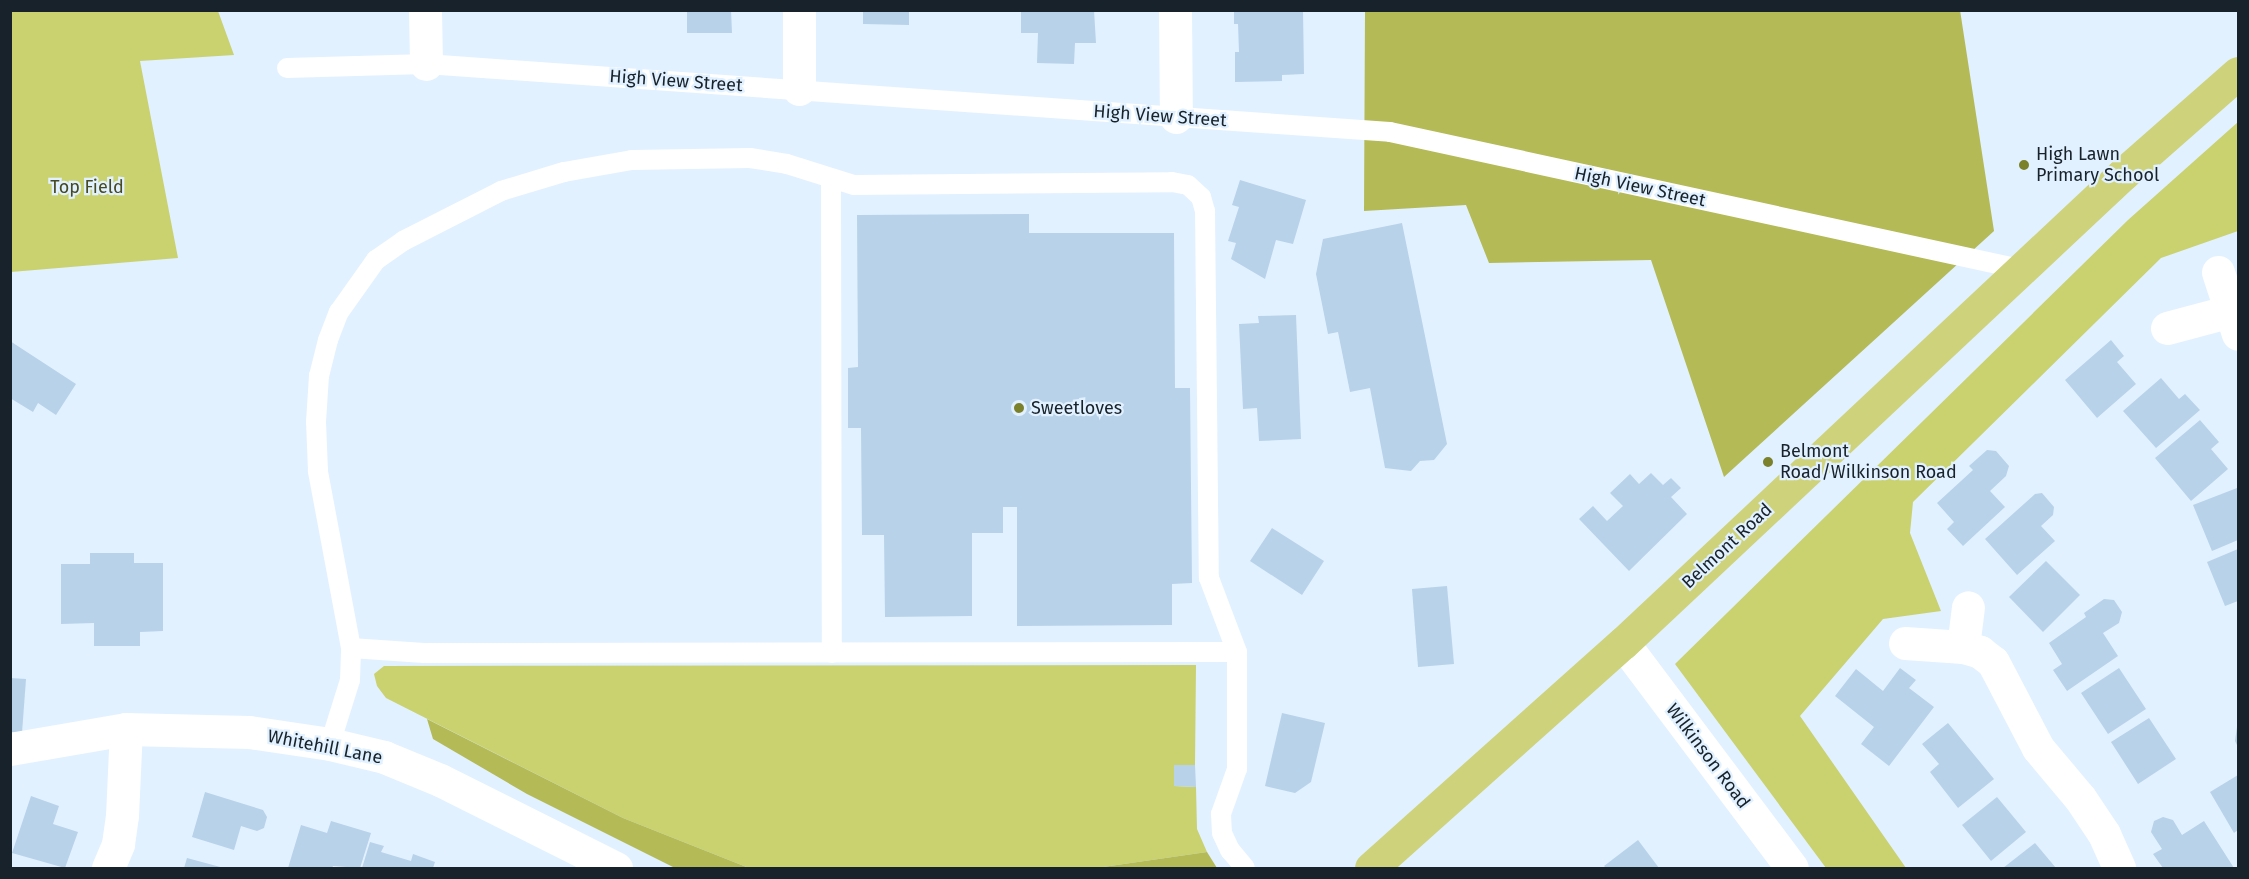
<!DOCTYPE html>
<style>
body{margin:0}
#map{position:relative;width:2249px;height:879px;overflow:hidden;background:#e1f1ff;font-family:"Fira Sans",sans-serif}
div>[style]{position:absolute}
.green>*{inset:0;background:#cad16f}
.forest>*{inset:0;background:#b4ba56}
.building>*{inset:0;background:#b8d2e9}
.lane>*{height:20px;margin:-10px;padding:0 10px;transform-origin:10px;border-radius:10px;background:#fff}
.street>*{height:33px;margin:-16.5px;padding:0 16.5px;transform-origin:16.5px;border-radius:16.5px;background:#fff}
.primary>*{height:33px;margin:-16.5px;padding:0 16.5px;transform-origin:16.5px;border-radius:16.5px;background:#ced27a}
.dots>*{width:16px;height:16px;translate:-50% -50%;box-sizing:border-box;border:3px solid #e1f1ff;border-radius:50%}
span{translate:-50% -50%;white-space:nowrap;text-align:center;line-height:1.15;-webkit-text-stroke:4.5px #e1f1ff;paint-order:stroke}
.street-label{font-size:18px;color:#18222a}
.poi-label{font-size:18px;color:#18222a}
.left{translate:0 -50%;text-align:left}
.park-label{font-size:18px;color:#474920}
.frame{position:absolute;inset:0;border:12px solid #18222a;pointer-events:none}
</style>
<div id="map">
<div class="green">
<i style="clip-path:polygon(11px 10px,218px 11px,234px 55px,140px 61px,178px 258px,11px 272px)"></i>
<i style="clip-path:polygon(2238px 122px,2238px 231px,2161px 258px,1913px 502px,1910px 533px,1941px 611px,1883px 619px,1800px 716px,1906px 868px,1826px 868px,1675px 664px,2128px 220px)"></i>
<i style="clip-path:polygon(1196px 665px,1195px 765px,1174px 765px,1174px 786px,1196px 787px,1197px 829px,1207px 852px,1096px 868px,749px 868px,623px 818px,386px 698px,377px 686px,374px 674px,384px 666px)"></i>
</div>
<div class="forest">
<i style="clip-path:polygon(1960px 10px,1994px 231px,1724px 477px,1651px 260px,1489px 263px,1466px 205px,1364px 211px,1365px 11px)"></i>
<i style="clip-path:polygon(427px 719px,623px 818px,749px 868px,675px 868px,527px 794px,433px 739px)"></i>
<i style="clip-path:polygon(1207px 852px,1217px 868px,1096px 868px)"></i>
</div>
<div class="building">
<i style="clip-path:polygon(687px 10px,731px 10px,732px 33px,687px 33px)"></i>
<i style="clip-path:polygon(863px 10px,909px 10px,909px 25px,863px 24px)"></i>
<i style="clip-path:polygon(1021px 10px,1094px 10px,1096px 43px,1075px 43px,1074px 64px,1037px 63px,1038px 33px,1021px 33px)"></i>
<i style="clip-path:polygon(1234px 10px,1303px 10px,1304px 74px,1282px 75px,1282px 81px,1235px 82px,1235px 52px,1239px 52px,1238px 24px,1234px 24px)"></i>
<i style="clip-path:polygon(1240px 180px,1306px 200px,1293px 244px,1276px 240px,1265px 279px,1231px 259px,1236px 243px,1228px 241px,1239px 207px,1232px 205px)"></i>
<i style="clip-path:polygon(1029px 214px,1029px 233px,1174px 233px,1175px 388px,1190px 388px,1192px 583px,1172px 584px,1172px 625px,1017px 626px,1017px 507px,1003px 507px,1003px 533px,972px 533px,972px 616px,885px 617px,884px 535px,862px 535px,861px 428px,848px 428px,848px 368px,858px 367px,857px 215px)"></i>
<i style="clip-path:polygon(1402px 223px,1447px 444px,1434px 460px,1420px 461px,1411px 471px,1385px 468px,1370px 388px,1350px 392px,1338px 332px,1328px 334px,1316px 274px,1323px 239px)"></i>
<i style="clip-path:polygon(1296px 315px,1301px 439px,1259px 441px,1257px 408px,1243px 409px,1239px 324px,1259px 323px,1258px 316px)"></i>
<i style="clip-path:polygon(2111px 340px,2124px 356px,2117px 362px,2136px 384px,2097px 418px,2065px 380px)"></i>
<i style="clip-path:polygon(10px 341px,76px 384px,56px 415px,38px 403px,33px 412px,10px 398px)"></i>
<i style="clip-path:polygon(2161px 378px,2179px 399px,2185px 394px,2200px 410px,2156px 448px,2123px 411px)"></i>
<i style="clip-path:polygon(2200px 420px,2219px 442px,2211px 449px,2228px 469px,2191px 501px,2155px 458px)"></i>
<i style="clip-path:polygon(1987px 450px,1996px 451px,2009px 466px,2006px 476px,1990px 491px,2005px 507px,1963px 546px,1947px 529px,1954px 522px,1937px 503px,1973px 470px,1969px 466px)"></i>
<i style="clip-path:polygon(1651px 473px,1663px 485px,1671px 478px,1681px 488px,1671px 497px,1687px 514px,1629px 571px,1579px 519px,1593px 506px,1607px 521px,1623px 506px,1610px 493px,1630px 474px,1639px 484px)"></i>
<i style="clip-path:polygon(2237px 488px,2238px 540px,2212px 551px,2193px 505px)"></i>
<i style="clip-path:polygon(2042px 493px,2054px 507px,2053px 515px,2041px 526px,2055px 541px,2017px 575px,1985px 539px,2035px 494px)"></i>
<i style="clip-path:polygon(1272px 528px,1324px 561px,1302px 595px,1250px 561px)"></i>
<i style="clip-path:polygon(2238px 549px,2238px 601px,2225px 606px,2207px 562px)"></i>
<i style="clip-path:polygon(90px 553px,134px 553px,134px 563px,163px 563px,163px 631px,140px 632px,140px 646px,94px 646px,94px 623px,61px 624px,61px 564px,90px 564px)"></i>
<i style="clip-path:polygon(2046px 561px,2080px 595px,2043px 632px,2009px 597px)"></i>
<i style="clip-path:polygon(1447px 586px,1454px 664px,1418px 667px,1412px 589px)"></i>
<i style="clip-path:polygon(2104px 599px,2114px 600px,2122px 612px,2119px 623px,2103px 633px,2118px 656px,2067px 691px,2053px 670px,2062px 664px,2049px 643px,2086px 617px,2084px 613px)"></i>
<i style="clip-path:polygon(1900px 668px,1916px 680px,1909px 688px,1934px 707px,1889px 766px,1861px 744px,1874px 727px,1835px 696px,1856px 669px,1883px 691px)"></i>
<i style="clip-path:polygon(2119px 668px,2146px 709px,2108px 734px,2081px 693px)"></i>
<i style="clip-path:polygon(10px 678px,26px 679px,22px 733px,10px 732px)"></i>
<i style="clip-path:polygon(1282px 713px,1325px 723px,1311px 782px,1295px 793px,1265px 786px)"></i>
<i style="clip-path:polygon(2149px 718px,2176px 759px,2138px 784px,2111px 742px)"></i>
<i style="clip-path:polygon(1948px 723px,1994px 779px,1958px 808px,1930px 772px,1939px 764px,1922px 744px)"></i>
<i style="clip-path:polygon(2237px 727px,2238px 727px,2238px 747px,2235px 741px)"></i>
<i style="clip-path:polygon(1174px 765px,1195px 765px,1196px 787px,1174px 786px)"></i>
<i style="clip-path:polygon(2238px 775px,2238px 830px,2234px 833px,2210px 792px)"></i>
<i style="clip-path:polygon(205px 792px,263px 810px,267px 817px,264px 828px,257px 831px,241px 826px,234px 850px,192px 837px)"></i>
<i style="clip-path:polygon(31px 796px,59px 806px,53px 824px,78px 832px,65px 868px,12px 853px)"></i>
<i style="clip-path:polygon(1997px 797px,2026px 832px,1991px 861px,1962px 825px)"></i>
<i style="clip-path:polygon(2163px 817px,2173px 820px,2182px 835px,2204px 821px,2234px 868px,2163px 868px,2153px 854px,2162px 849px,2151px 832px,2154px 821px)"></i>
<i style="clip-path:polygon(331px 821px,371px 833px,360px 868px,333px 866px,332px 868px,288px 868px,301px 825px,327px 833px)"></i>
<i style="clip-path:polygon(1638px 840px,1659px 868px,1606px 868px,1604px 866px)"></i>
<i style="clip-path:polygon(370px 842px,384px 846px,381px 852px,411px 861px,413px 854px,435px 862px,433px 868px,362px 868px)"></i>
<i style="clip-path:polygon(2035px 843px,2056px 868px,2003px 868px)"></i>
<i style="clip-path:polygon(187px 858px,224px 868px,184px 868px)"></i>
</div>
<div class="lane">
<i style="left:287px;top:68px;width:139px;rotate:-1.6deg"></i>
<i style="left:426px;top:64px;width:966px;rotate:4.03deg"></i>
<i style="left:1390px;top:132px;width:645px;rotate:12.27deg"></i>
<i style="left:831px;top:179px;width:474px;rotate:89.9deg"></i>
<i style="left:351px;top:648px;width:73px;rotate:3.9deg"></i>
<i style="left:424px;top:653px;width:813px;rotate:-0.07deg"></i>
<i style="left:330px;top:744px;width:67px;rotate:-72.6deg"></i>
<i style="left:350px;top:680px;width:32px;rotate:-88deg"></i>
<i style="left:351px;top:648px;width:180px;rotate:-100.6deg"></i>
<i style="left:318px;top:471px;width:49px;rotate:-92.3deg"></i>
<i style="left:316px;top:422px;width:46px;rotate:-86.3deg"></i>
<i style="left:319px;top:376px;width:37px;rotate:-76deg"></i>
<i style="left:328px;top:340px;width:30px;rotate:-69deg"></i>
<i style="left:339px;top:312px;width:64px;rotate:-54.6deg"></i>
<i style="left:376px;top:260px;width:33px;rotate:-35deg"></i>
<i style="left:403px;top:241px;width:110px;rotate:-27deg"></i>
<i style="left:501px;top:191px;width:66px;rotate:-16.8deg"></i>
<i style="left:564px;top:172px;width:69px;rotate:-10deg"></i>
<i style="left:632px;top:160px;width:118px;rotate:-1deg"></i>
<i style="left:750px;top:158px;width:37px;rotate:9deg"></i>
<i style="left:787px;top:164px;width:70px;rotate:17.4deg"></i>
<i style="left:854px;top:185px;width:318px;rotate:-0.5deg"></i>
<i style="left:1172px;top:182px;width:16px;rotate:11deg"></i>
<i style="left:1188px;top:185px;width:18px;rotate:43deg"></i>
<i style="left:1201px;top:197px;width:15px;rotate:74deg"></i>
<i style="left:1205px;top:211px;width:367px;rotate:89.4deg"></i>
<i style="left:1209px;top:578px;width:79px;rotate:69.3deg"></i>
<i style="left:1237px;top:652px;width:117px;rotate:90deg"></i>
<i style="left:1237px;top:769px;width:48px;rotate:109.6deg"></i>
<i style="left:1221px;top:814px;width:19px;rotate:87deg"></i>
<i style="left:1222px;top:833px;width:19px;rotate:65deg"></i>
<i style="left:1230px;top:850px;width:23px;rotate:50deg"></i>
</div>
<div class="street">
<i style="left:425px;top:10px;width:54px;rotate:88.9deg"></i>
<i style="left:799px;top:10px;width:79px;rotate:90deg"></i>
<i style="left:1175px;top:10px;width:107px;rotate:89.5deg"></i>
<i style="left:2218px;top:272px;width:65px;rotate:72.1deg"></i>
<i style="left:2167px;top:328px;width:66px;rotate:-14.9deg"></i>
<i style="left:1623px;top:643px;width:281px;rotate:53.1deg"></i>
<i style="left:1905px;top:643px;width:58px;rotate:3.9deg"></i>
<i style="left:1963px;top:647px;width:18px;rotate:16deg"></i>
<i style="left:1980px;top:652px;width:16px;rotate:38deg"></i>
<i style="left:1993px;top:662px;width:97px;rotate:62.4deg"></i>
<i style="left:2038px;top:748px;width:65px;rotate:50deg"></i>
<i style="left:2080px;top:798px;width:43px;rotate:56.3deg"></i>
<i style="left:2104px;top:834px;width:37px;rotate:66deg"></i>
<i style="left:1963px;top:647px;width:40px;rotate:-82.9deg"></i>
<i style="left:10px;top:749px;width:118px;rotate:-9.8deg"></i>
<i style="left:126px;top:729px;width:123px;rotate:1.4deg"></i>
<i style="left:249px;top:732px;width:82px;rotate:8.4deg"></i>
<i style="left:330px;top:744px;width:56px;rotate:13.5deg"></i>
<i style="left:384px;top:757px;width:61px;rotate:22.3deg"></i>
<i style="left:440px;top:780px;width:197px;rotate:26.6deg"></i>
<i style="left:108px;top:868px;width:26px;rotate:-67deg"></i>
<i style="left:118px;top:844px;width:28px;rotate:-82deg"></i>
<i style="left:122px;top:816px;width:87px;rotate:-87.4deg"></i>
</div>
<div class="primary">
<i style="left:1371px;top:868px;width:338px;rotate:-41.8deg"></i>
<i style="left:1623px;top:643px;width:686px;rotate:-43.17deg"></i>
<i style="left:2123px;top:174px;width:153px;rotate:-41.3deg"></i>
</div>
<div class="dots">
<i style="left:2024px;top:165px;background:#7b802a"></i>
<i style="left:1019px;top:408px;background:#7b802a"></i>
<i style="left:1768px;top:462px;background:#7b802a"></i>
</div>
<div class="street-label">
<span style="left:676px;top:81px;rotate:4deg">High View Street</span>
<span style="left:1160px;top:116px;rotate:4deg">High View Street</span>
<span style="left:1640px;top:187px;rotate:12deg">High View Street</span>
<span style="left:1727px;top:546px;rotate:-43deg">Belmont Road</span>
<span style="left:325px;top:747px;rotate:11deg">Whitehill Lane</span>
<span style="left:1708px;top:756px;rotate:53deg">Wilkinson Road</span>
</div>
<div class="poi-label">
<span class="left" style="left:2036px;top:165px">High Lawn<br>Primary School</span>
<span class="left" style="left:1031px;top:408px">Sweetloves</span>
<span class="left" style="left:1780px;top:462px">Belmont<br>Road/Wilkinson Road</span>
</div>
<div class="park-label">
<span style="left:87px;top:187px">Top Field</span>
</div>
<div class="frame"></div>
</div>
